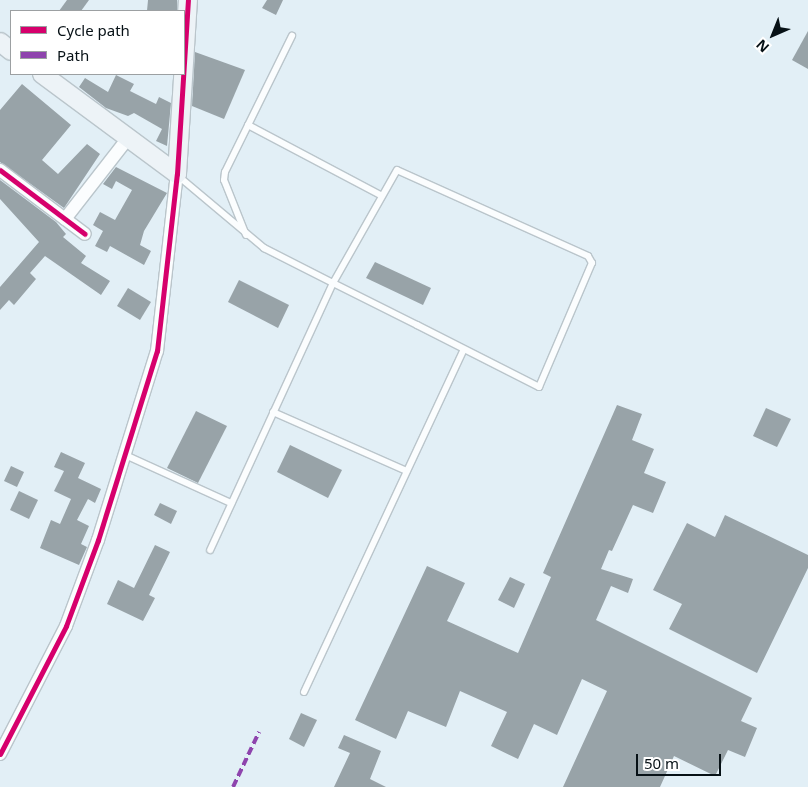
<!DOCTYPE html>
<style>
body{margin:0}
#map{position:relative;width:808px;height:787px;overflow:hidden;background:#e2eff6;font-family:"Noto Sans",sans-serif}
div>[style]{position:absolute}
.building>*{inset:0;background:#98a3a8}
.roads{filter:drop-shadow(1px 0 #bac5cb) drop-shadow(-1px 0 #bac5cb) drop-shadow(0 1px #bac5cb) drop-shadow(0 -1px #bac5cb)}
.lane>*{height:6px;margin:-3px;padding:0 3px;transform-origin:3px;border-radius:3px;background:#fbfdfe}
.street>*{height:12px;margin:-6px;padding:0 6px;transform-origin:6px;border-radius:6px;background:#fbfdfe}
.secondary>*{height:18px;margin:-9px;padding:0 9px;transform-origin:9px;border-radius:9px;background:#edf3f7}
.quiet>*{height:4px;margin-top:-2px;transform-origin:0;background:repeating-linear-gradient(90deg,#8e44ad 0 8px,transparent 0 12px)}
.cycleway>*{height:5px;margin:-2.5px;padding:0 2.5px;transform-origin:2.5px;border-radius:2.5px;background:#d6006c}
span{translate:-50% -50%;white-space:nowrap;text-align:center;line-height:1.15;-webkit-text-stroke:5px #fff;paint-order:stroke}
.legend{position:absolute;left:10px;top:10px;width:175px;height:65px;box-sizing:border-box;background:#fff;border:1px solid #9ca0a2;margin:0;padding:6px 9px;list-style:none;font-size:15px;color:#071116}
.legend li{display:flex;align-items:center;gap:10px;height:25px}
.legend b{width:25px;border:1px solid #9ca0a2}
.north{position:absolute;left:748px;top:10px;width:50px;height:50px;-webkit-text-stroke:4px #fff;paint-order:stroke;rotate:224deg;font-size:14px;font-weight:700;line-height:20px;text-align:center;color:#071116}
.north::after{content:'';display:block;margin:auto;width:18px;height:22px;background:#071116;clip-path:polygon(50% 0,100% 100%,50% 72%,0 100%)}
.scale{position:absolute;left:636px;top:754px;width:85px;height:22px;box-sizing:border-box;border:2px solid #071116;border-top:0;padding-left:6px;font-size:15px;line-height:18px;white-space:nowrap;color:#071116;-webkit-text-stroke:4px #fff;paint-order:stroke}
</style>
<div id="map">
<div class="building">
<i style="clip-path:polygon(67px 0,89px 0,81px 11px,59px 11px)"></i>
<i style="clip-path:polygon(148px 0,177px 0,177px 11px,147px 11px)"></i>
<i style="clip-path:polygon(267px 0,283px 0,276px 15px,262px 8px)"></i>
<i style="clip-path:polygon(808px 31px,808px 69px,792px 60px)"></i>
<i style="clip-path:polygon(195px 52px,245px 70px,224px 119px,192px 106px)"></i>
<i style="clip-path:polygon(116px 75px,134px 84px,130px 91px,156px 104px,159px 97px,171px 103px,167px 146px,156px 141px,162px 129px,134px 113px,128px 116px,106px 108px,79px 87px,85px 78px,108px 92px)"></i>
<i style="clip-path:polygon(22px 84px,71px 125px,42px 160px,58px 174px,87px 144px,100px 154px,64px 208px,0 162px,0 110px)"></i>
<i style="clip-path:polygon(116px 167px,167px 193px,144px 231px,140px 245px,151px 251px,144px 265px,110px 246px,107px 252px,95px 246px,103px 231px,93px 225px,100px 212px,115px 220px,132px 190px,116px 181px,112px 189px,103px 184px)"></i>
<i style="clip-path:polygon(0 180px,56px 222px,66px 234px,63px 237px,86px 256px,81px 263px,110px 281px,101px 295px,45px 256px,30px 273px,36px 279px,14px 305px,9px 300px,0 310px,0 287px,39px 242px,0 199px)"></i>
<i style="clip-path:polygon(375px 262px,431px 288px,423px 305px,366px 278px)"></i>
<i style="clip-path:polygon(239px 280px,289px 305px,278px 328px,228px 302px)"></i>
<i style="clip-path:polygon(128px 288px,151px 302px,140px 320px,117px 306px)"></i>
<i style="clip-path:polygon(617px 405px,642px 414px,632px 440px,654px 449px,644px 473px,666px 482px,653px 513px,633px 505px,612px 551px,609px 550px,601px 569px,633px 579px,628px 593px,611px 586px,596px 620px,752px 698px,741px 721px,757px 728px,745px 757px,728px 750px,715px 776px,674px 756px,660px 787px,563px 787px,607px 691px,582px 679px,557px 735px,534px 724px,518px 759px,491px 746px,507px 712px,460px 691px,446px 727px,408px 711px,396px 739px,355px 720px,427px 566px,465px 583px,447px 621px,518px 653px,551px 577px,543px 573px)"></i>
<i style="clip-path:polygon(766px 408px,791px 419px,777px 447px,753px 436px)"></i>
<i style="clip-path:polygon(196px 411px,227px 426px,198px 483px,167px 468px)"></i>
<i style="clip-path:polygon(290px 445px,342px 470px,328px 498px,277px 472px)"></i>
<i style="clip-path:polygon(61px 452px,85px 463px,78px 478px,101px 489px,95px 503px,88px 499px,77px 520px,89px 526px,81px 544px,87px 547px,79px 565px,40px 548px,51px 520px,60px 524px,71px 499px,54px 491px,64px 471px,54px 467px)"></i>
<i style="clip-path:polygon(11px 466px,24px 472px,17px 487px,4px 481px)"></i>
<i style="clip-path:polygon(19px 491px,38px 500px,29px 519px,10px 510px)"></i>
<i style="clip-path:polygon(160px 503px,177px 511px,171px 524px,154px 515px)"></i>
<i style="clip-path:polygon(725px 515px,808px 555px,808px 568px,757px 673px,669px 629px,682px 604px,653px 590px,687px 523px,715px 537px)"></i>
<i style="clip-path:polygon(155px 545px,170px 552px,149px 595px,155px 598px,143px 621px,107px 604px,118px 580px,134px 588px)"></i>
<i style="clip-path:polygon(510px 577px,525px 584px,514px 608px,498px 600px)"></i>
<i style="clip-path:polygon(301px 713px,317px 720px,304px 747px,289px 739px)"></i>
<i style="clip-path:polygon(344px 735px,381px 751px,370px 779px,386px 787px,334px 787px,350px 753px,338px 748px)"></i>
</div>
<div class="roads">
<div class="lane">
<i style="left:248px;top:125px;width:149px;rotate:27.9deg"></i>
<i style="left:177px;top:175px;width:114px;rotate:40deg"></i>
<i style="left:264px;top:248px;width:77px;rotate:26.9deg"></i>
<i style="left:333px;top:283px;width:94px;rotate:26.6deg"></i>
<i style="left:417px;top:325px;width:137px;rotate:26.9deg"></i>
<i style="left:539px;top:387px;width:135px;rotate:-66.9deg"></i>
<i style="left:592px;top:263px;width:8px;rotate:-120deg"></i>
<i style="left:588px;top:256px;width:209px;rotate:-155.8deg"></i>
<i style="left:397px;top:170px;width:130px;rotate:119.5deg"></i>
<i style="left:333px;top:283px;width:294px;rotate:114.7deg"></i>
<i style="left:246px;top:235px;width:59px;rotate:-111.8deg"></i>
<i style="left:224px;top:180px;width:8px;rotate:-83deg"></i>
<i style="left:225px;top:172px;width:152px;rotate:-63.8deg"></i>
<i style="left:273px;top:412px;width:146px;rotate:23.8deg"></i>
<i style="left:123px;top:454px;width:119px;rotate:24.4deg"></i>
<i style="left:304px;top:692px;width:378px;rotate:-65deg"></i>
</div>
<div class="street">
<i style="left:0;top:170px;width:106px;rotate:37deg"></i>
<i style="left:65px;top:219px;width:103px;rotate:-52.1deg"></i>
<i style="left:0;top:754px;width:144px;rotate:-62.7deg"></i>
<i style="left:66px;top:626px;width:92px;rotate:-69.6deg"></i>
<i style="left:98px;top:540px;width:198px;rotate:-72.7deg"></i>
<i style="left:157px;top:351px;width:178px;rotate:-83.6deg"></i>
</div>
<div class="secondary">
<i style="left:0;top:42px;width:14px;rotate:39deg"></i>
<i style="left:42px;top:74px;width:168px;rotate:36.5deg"></i>
<i style="left:177px;top:174px;width:174px;rotate:-86.4deg"></i>
</div>
</div>
<div class="quiet">
<i style="left:233px;top:787px;width:61px;rotate:-64.7deg"></i>
</div>
<div class="cycleway">
<i style="left:0;top:170px;width:106px;rotate:37deg"></i>
<i style="left:0;top:754px;width:144px;rotate:-62.7deg"></i>
<i style="left:66px;top:626px;width:92px;rotate:-69.6deg"></i>
<i style="left:98px;top:540px;width:198px;rotate:-72.7deg"></i>
<i style="left:157px;top:351px;width:178px;rotate:-83.6deg"></i>
<i style="left:177px;top:174px;width:174px;rotate:-86.4deg"></i>
</div>
<ul class="legend">
<li><b style="height:6px;background:#d6006c"></b>Cycle path</li>
<li><b style="height:6px;background:#8e44ad"></b>Path</li>
</ul>
<div class="north">N</div>
<div class="scale">50 m</div>
</div>
